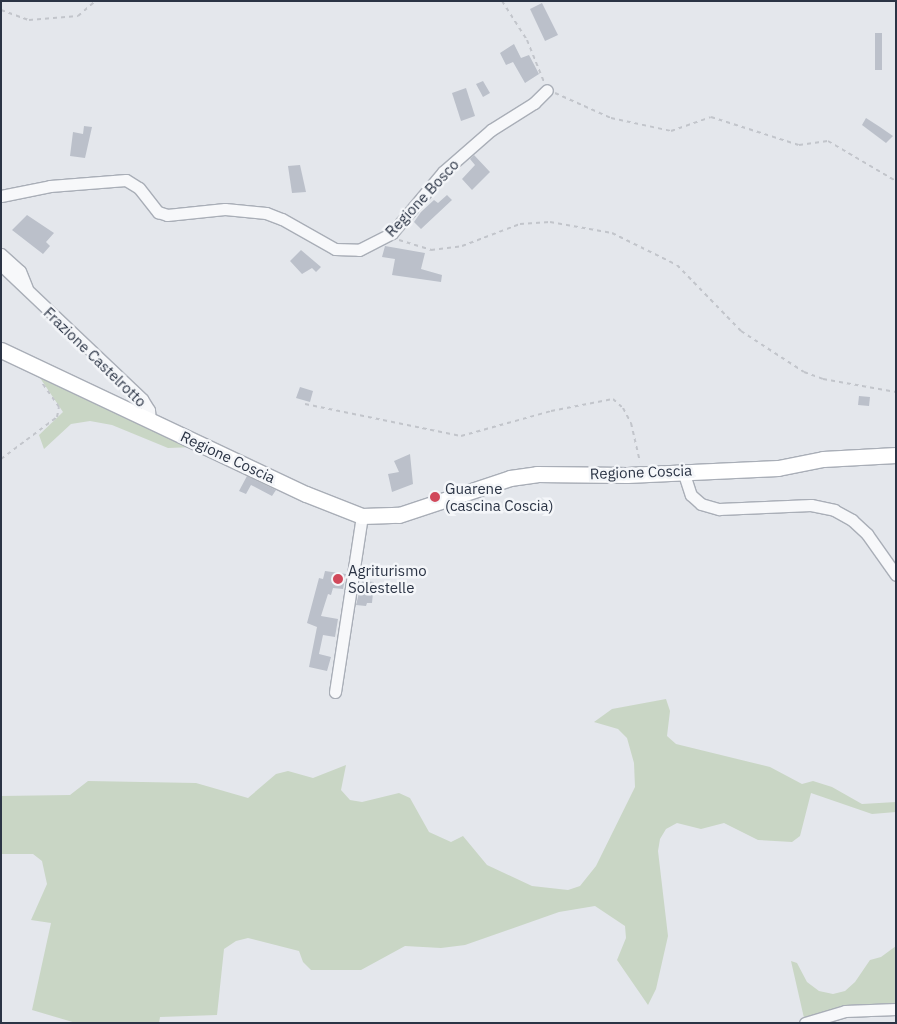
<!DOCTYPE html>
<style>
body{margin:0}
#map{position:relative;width:897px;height:1024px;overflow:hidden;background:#e4e7ec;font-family:"IBM Plex Sans",sans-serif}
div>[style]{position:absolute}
.green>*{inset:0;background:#c9d6c5}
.building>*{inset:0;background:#bbc0ca}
.path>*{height:2px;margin-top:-1px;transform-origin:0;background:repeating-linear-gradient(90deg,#c2c5cb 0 4px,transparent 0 8px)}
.roads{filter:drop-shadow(1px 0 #a9aeb7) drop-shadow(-1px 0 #a9aeb7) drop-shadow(0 1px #a9aeb7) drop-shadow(0 -1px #a9aeb7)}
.minor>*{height:11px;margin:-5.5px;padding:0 5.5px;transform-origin:5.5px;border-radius:5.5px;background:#f7f8fa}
.major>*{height:15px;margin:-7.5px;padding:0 7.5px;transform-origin:7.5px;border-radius:7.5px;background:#fff}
.dots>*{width:14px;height:14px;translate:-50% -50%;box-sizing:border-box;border:2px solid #f4f6f9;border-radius:50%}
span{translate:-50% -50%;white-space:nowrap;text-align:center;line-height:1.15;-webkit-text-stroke:5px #f4f6f9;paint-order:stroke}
.street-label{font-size:15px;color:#2b3445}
.poi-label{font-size:15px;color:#2b3445}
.left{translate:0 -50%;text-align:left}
.frame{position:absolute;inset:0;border:2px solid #2b3445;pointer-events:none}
</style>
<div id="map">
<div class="green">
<i style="clip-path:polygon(38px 375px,195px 447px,168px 448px,112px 425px,90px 421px,71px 424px,44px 449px,39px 435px,63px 412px)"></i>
<i style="clip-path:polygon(666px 699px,670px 711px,667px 736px,676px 744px,770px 767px,802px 784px,813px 781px,832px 787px,862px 804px,896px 802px,896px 812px,872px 814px,811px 793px,800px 836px,792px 842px,758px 840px,724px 823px,701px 829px,677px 823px,666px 829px,660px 839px,658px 851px,668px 936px,656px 989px,648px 1005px,617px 960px,626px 938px,625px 926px,595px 906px,559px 912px,465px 945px,441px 948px,405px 946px,361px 970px,311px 970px,303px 962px,299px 951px,248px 938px,236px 941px,224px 949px,217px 1015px,160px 1017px,159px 1023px,76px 1023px,32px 1010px,51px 923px,31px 920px,47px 884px,42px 861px,33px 854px,1px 854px,1px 796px,70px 795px,88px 781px,196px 783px,248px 798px,276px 774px,288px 771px,313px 778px,346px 765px,341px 790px,350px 800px,362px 802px,399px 793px,410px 798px,429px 832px,451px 842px,463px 836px,487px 865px,532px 886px,568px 890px,580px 886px,596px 866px,635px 787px,634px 763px,627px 738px,618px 729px,594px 722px,612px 709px)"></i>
<i style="clip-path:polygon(896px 946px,896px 1005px,847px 1008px,804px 1018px,791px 961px,797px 963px,807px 982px,819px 991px,833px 994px,845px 991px,855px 982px,870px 960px,881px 957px)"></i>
</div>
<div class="building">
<i style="clip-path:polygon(542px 3px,558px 35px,545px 41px,530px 9px)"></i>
<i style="clip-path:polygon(875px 33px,882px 33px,882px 70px,875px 70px)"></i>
<i style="clip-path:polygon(514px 44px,521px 58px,529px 55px,539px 74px,525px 83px,513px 62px,506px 65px,500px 53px)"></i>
<i style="clip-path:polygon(483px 81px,490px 93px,483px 97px,476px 84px)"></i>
<i style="clip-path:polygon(466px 88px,475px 116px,461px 121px,452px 93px)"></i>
<i style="clip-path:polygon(866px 118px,880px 127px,893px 136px,886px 143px,862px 125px)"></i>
<i style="clip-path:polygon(84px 126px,92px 127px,85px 158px,70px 156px,73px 132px,83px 134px)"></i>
<i style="clip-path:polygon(474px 155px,490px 172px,472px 190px,462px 179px,475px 165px,470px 159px)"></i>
<i style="clip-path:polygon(300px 165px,306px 192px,292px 193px,288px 166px)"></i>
<i style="clip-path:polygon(447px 195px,452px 200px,421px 229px,414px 222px,421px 212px,434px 200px,438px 203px)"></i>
<i style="clip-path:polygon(27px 215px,54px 233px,46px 242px,50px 246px,43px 254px,12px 230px)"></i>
<i style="clip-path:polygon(385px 246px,425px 253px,421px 269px,442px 275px,441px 282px,392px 275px,395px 259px,382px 257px)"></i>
<i style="clip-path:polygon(301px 250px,321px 267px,316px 272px,312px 268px,302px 274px,290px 261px)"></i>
<i style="clip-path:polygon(300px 387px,313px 391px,310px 402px,296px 398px)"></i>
<i style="clip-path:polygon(859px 396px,870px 397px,869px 406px,858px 405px)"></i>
<i style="clip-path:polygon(410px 454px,413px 484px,392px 492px,388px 474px,399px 472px,394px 461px)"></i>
<i style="clip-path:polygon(247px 476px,276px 490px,272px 496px,251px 485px,246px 494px,239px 491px)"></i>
<i style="clip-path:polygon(325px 571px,346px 574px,343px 589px,333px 588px,331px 595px,328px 594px,321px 616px,338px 619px,335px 637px,323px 635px,319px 654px,331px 657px,327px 671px,309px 667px,317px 627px,307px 623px,319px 578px,323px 579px)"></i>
<i style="clip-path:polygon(362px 581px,374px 582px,372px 603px,367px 603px,366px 606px,356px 605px)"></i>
</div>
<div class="path">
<i style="left:502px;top:1px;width:46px;rotate:57.3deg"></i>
<i style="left:527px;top:40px;width:45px;rotate:68deg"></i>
<i style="left:1px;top:10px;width:30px;rotate:20deg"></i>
<i style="left:29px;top:20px;width:49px;rotate:-4.7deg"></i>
<i style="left:78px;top:16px;width:23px;rotate:-41deg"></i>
<i style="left:555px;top:93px;width:61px;rotate:24.1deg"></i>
<i style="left:611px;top:118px;width:61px;rotate:12.2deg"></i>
<i style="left:671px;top:131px;width:42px;rotate:-19.3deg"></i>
<i style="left:711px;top:117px;width:92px;rotate:17.7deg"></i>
<i style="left:799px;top:145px;width:29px;rotate:-8deg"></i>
<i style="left:828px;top:141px;width:79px;rotate:30.5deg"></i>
<i style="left:399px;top:240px;width:34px;rotate:17deg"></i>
<i style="left:431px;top:250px;width:31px;rotate:-7deg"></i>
<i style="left:462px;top:246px;width:62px;rotate:-20.8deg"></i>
<i style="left:520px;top:224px;width:30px;rotate:-4deg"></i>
<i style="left:550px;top:222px;width:63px;rotate:10.1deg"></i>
<i style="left:612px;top:233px;width:72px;rotate:26.2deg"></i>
<i style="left:677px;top:265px;width:92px;rotate:45.9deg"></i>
<i style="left:741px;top:331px;width:75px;rotate:33.1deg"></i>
<i style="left:804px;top:372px;width:20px;rotate:20deg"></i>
<i style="left:823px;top:379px;width:74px;rotate:10.1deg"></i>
<i style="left:305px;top:404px;width:159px;rotate:11.6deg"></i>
<i style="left:461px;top:436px;width:93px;rotate:-15.5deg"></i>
<i style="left:551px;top:411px;width:63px;rotate:-11deg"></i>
<i style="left:613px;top:399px;width:13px;rotate:42deg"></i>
<i style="left:623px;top:408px;width:17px;rotate:62deg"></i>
<i style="left:631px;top:423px;width:40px;rotate:77deg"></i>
<i style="left:1px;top:459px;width:70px;rotate:-36.9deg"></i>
<i style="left:57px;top:417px;width:10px;rotate:-79deg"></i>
<i style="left:59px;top:407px;width:29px;rotate:-125deg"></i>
</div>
<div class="roads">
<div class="minor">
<i style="left:1px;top:196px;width:50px;rotate:-11.5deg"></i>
<i style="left:50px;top:186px;width:76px;rotate:-4.5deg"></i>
<i style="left:126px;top:180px;width:15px;rotate:32deg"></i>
<i style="left:139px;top:188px;width:31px;rotate:52deg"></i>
<i style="left:158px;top:212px;width:9px;rotate:18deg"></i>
<i style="left:167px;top:215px;width:58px;rotate:-5.9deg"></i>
<i style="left:225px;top:209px;width:41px;rotate:5.6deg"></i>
<i style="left:266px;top:213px;width:17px;rotate:21deg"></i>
<i style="left:282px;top:219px;width:61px;rotate:29.5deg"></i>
<i style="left:335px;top:249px;width:24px;rotate:2deg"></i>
<i style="left:359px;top:250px;width:37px;rotate:-27deg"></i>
<i style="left:392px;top:233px;width:80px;rotate:-50.1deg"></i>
<i style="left:443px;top:172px;width:64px;rotate:-41.2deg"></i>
<i style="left:491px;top:130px;width:51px;rotate:-32.1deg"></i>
<i style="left:534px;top:103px;width:18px;rotate:-45deg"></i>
<i style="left:1px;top:254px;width:25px;rotate:42deg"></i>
<i style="left:20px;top:271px;width:18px;rotate:68deg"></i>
<i style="left:1px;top:265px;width:195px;rotate:43.5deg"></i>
<i style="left:142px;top:399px;width:13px;rotate:58deg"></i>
<i style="left:149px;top:410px;width:11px;rotate:85deg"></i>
<i style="left:683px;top:471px;width:25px;rotate:72deg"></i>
<i style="left:691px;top:495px;width:13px;rotate:42deg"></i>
<i style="left:701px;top:504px;width:19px;rotate:16deg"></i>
<i style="left:719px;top:509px;width:92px;rotate:-2.5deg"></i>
<i style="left:811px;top:505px;width:24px;rotate:12deg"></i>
<i style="left:834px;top:510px;width:21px;rotate:29deg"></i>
<i style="left:852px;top:520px;width:21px;rotate:43deg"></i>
<i style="left:867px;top:534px;width:50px;rotate:54.7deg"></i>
<i style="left:335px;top:692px;width:178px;rotate:-81.3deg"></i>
<i style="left:805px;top:1023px;width:42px;rotate:-16.7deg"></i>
<i style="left:845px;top:1011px;width:51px;rotate:-2.2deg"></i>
</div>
<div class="major">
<i style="left:1px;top:350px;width:337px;rotate:25.3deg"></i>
<i style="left:306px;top:494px;width:60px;rotate:21.4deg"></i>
<i style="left:362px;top:516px;width:37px;rotate:-2deg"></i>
<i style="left:399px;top:515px;width:117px;rotate:-18.4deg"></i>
<i style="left:510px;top:478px;width:27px;rotate:-8deg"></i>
<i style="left:537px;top:474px;width:90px;rotate:0.6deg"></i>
<i style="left:627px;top:475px;width:151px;rotate:-2.7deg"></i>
<i style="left:778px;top:468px;width:46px;rotate:-11.3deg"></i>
<i style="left:823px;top:459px;width:73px;rotate:-3.1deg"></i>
</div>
</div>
<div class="dots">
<i style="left:435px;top:497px;background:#d1495b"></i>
<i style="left:338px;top:579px;background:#d1495b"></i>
</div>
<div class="street-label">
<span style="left:422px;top:198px;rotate:-47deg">Regione Bosco</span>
<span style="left:95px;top:357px;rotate:44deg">Frazione Castelrotto</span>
<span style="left:228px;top:457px;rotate:25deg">Regione Coscia</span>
<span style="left:641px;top:472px;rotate:-2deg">Regione Coscia</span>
</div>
<div class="poi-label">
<span class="left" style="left:445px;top:497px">Guarene<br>(cascina Coscia)</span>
<span class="left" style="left:348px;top:579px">Agriturismo<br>Solestelle</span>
</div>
<div class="frame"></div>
</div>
